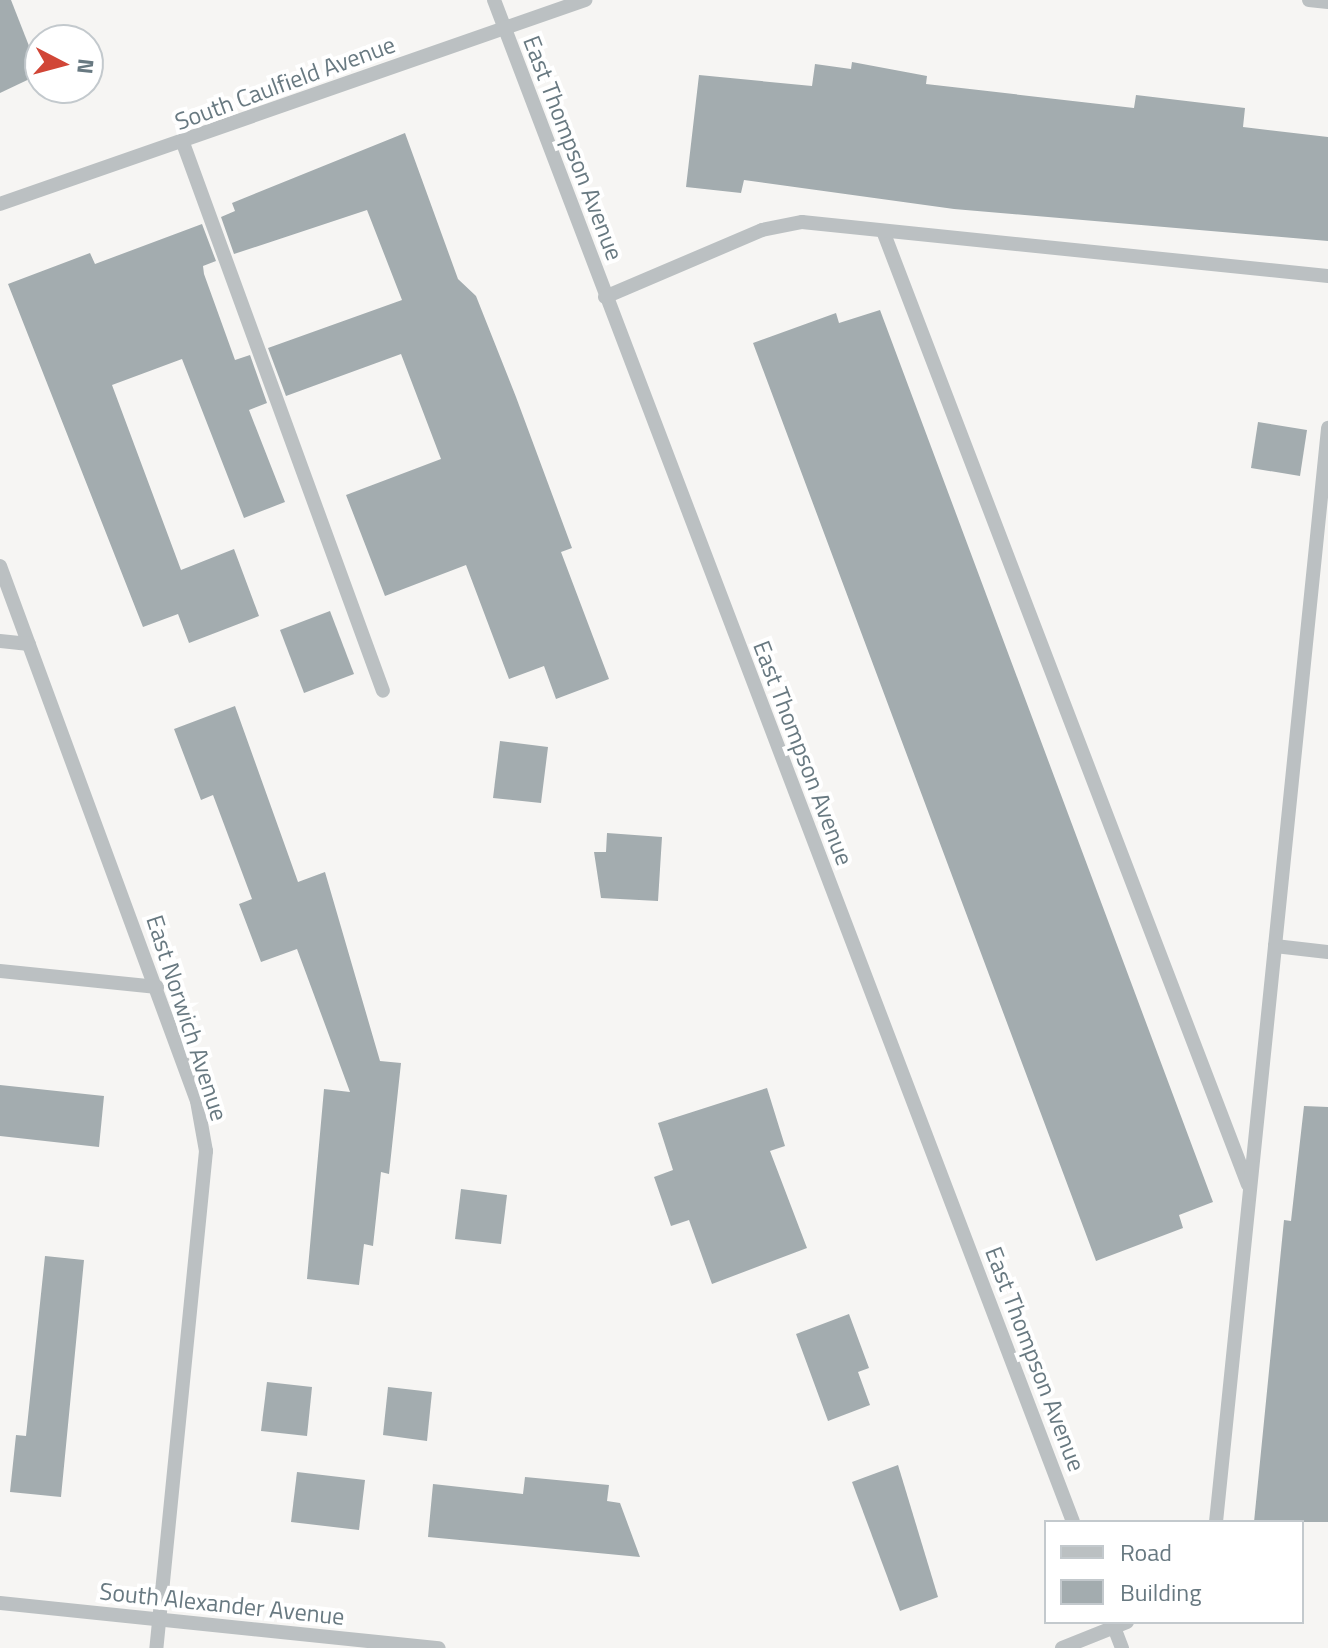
<!DOCTYPE html>
<style>
body{margin:0}
#map{position:relative;width:1328px;height:1648px;overflow:hidden;background:#f6f5f3;font-family:"Titillium Web",sans-serif}
div>[style]{position:absolute}
.building>*{inset:0;background:#a3acaf}
.minor>*{height:14px;margin:-7px;padding:0 7px;transform-origin:7px;border-radius:7px;background:#bbc0c2}
span{translate:-50% -50%;white-space:nowrap;text-align:center;line-height:1.15;-webkit-text-stroke:8px #fff;paint-order:stroke}
.street-label{font-size:24px;color:#687981}
.legend{position:absolute;left:1044px;top:1520px;width:260px;height:104px;box-sizing:border-box;background:#fff;border:2px solid #c3c9cd;margin:0;padding:10px 14px;list-style:none;font-size:24px;color:#687981}
.legend li{display:flex;align-items:center;gap:16px;height:40px}
.legend b{width:40px;border:2px solid #c3c9cd}
.north{position:absolute;left:24px;top:24px;width:80px;height:80px;box-sizing:border-box;background:#fff;border:2px solid #c3c9cd;border-radius:50%;rotate:96deg;font-size:22px;font-weight:700;line-height:32px;text-align:center;color:#687981}
.north::after{content:'';display:block;margin:auto;width:28px;height:36px;background:#d14637;clip-path:polygon(50% 0,100% 100%,50% 72%,0 100%)}
</style>
<div id="map">
<div class="building">
<i style="clip-path:polygon(0 0,11px 0,40px 74px,0 93px)"></i>
<i style="clip-path:polygon(852px 62px,927px 76px,926px 84px,1134px 108px,1136px 95px,1245px 108px,1243px 127px,1328px 137px,1328px 241px,954px 209px,744px 180px,741px 193px,686px 187px,699px 75px,812px 86px,815px 64px,851px 69px)"></i>
<i style="clip-path:polygon(405px 133px,458px 279px,476px 296px,516px 397px,572px 548px,561px 552px,609px 679px,556px 699px,544px 666px,509px 679px,466px 565px,385px 596px,346px 495px,441px 459px,401px 354px,286px 396px,268px 348px,402px 300px,367px 210px,234px 254px,221px 217px,235px 211px,232px 203px)"></i>
<i style="clip-path:polygon(202px 224px,216px 261px,203px 266px,204px 274px,235px 360px,250px 355px,267px 403px,249px 410px,285px 502px,244px 518px,182px 359px,112px 385px,181px 570px,234px 549px,259px 616px,189px 643px,178px 614px,143px 627px,8px 284px,90px 253px,95px 264px)"></i>
<i style="clip-path:polygon(880px 310px,1213px 1202px,1179px 1215px,1183px 1228px,1096px 1261px,753px 343px,836px 313px,839px 323px)"></i>
<i style="clip-path:polygon(1258px 422px,1307px 430px,1300px 476px,1251px 468px)"></i>
<i style="clip-path:polygon(330px 611px,354px 674px,304px 693px,280px 630px)"></i>
<i style="clip-path:polygon(235px 706px,298px 882px,325px 872px,380px 1061px,401px 1063px,389px 1174px,381px 1172px,373px 1246px,364px 1244px,359px 1285px,307px 1279px,324px 1089px,350px 1092px,297px 949px,261px 962px,239px 904px,252px 899px,213px 795px,201px 800px,174px 729px)"></i>
<i style="clip-path:polygon(500px 741px,548px 747px,541px 803px,493px 798px)"></i>
<i style="clip-path:polygon(607px 833px,662px 837px,658px 901px,601px 898px,594px 852px,606px 852px)"></i>
<i style="clip-path:polygon(0 1085px,104px 1096px,99px 1147px,0 1136px)"></i>
<i style="clip-path:polygon(767px 1088px,785px 1146px,770px 1151px,807px 1248px,712px 1284px,689px 1220px,671px 1226px,654px 1177px,673px 1170px,658px 1123px)"></i>
<i style="clip-path:polygon(1304px 1106px,1328px 1107px,1328px 1522px,1254px 1522px,1284px 1220px,1291px 1221px)"></i>
<i style="clip-path:polygon(461px 1189px,507px 1195px,501px 1244px,455px 1239px)"></i>
<i style="clip-path:polygon(45px 1256px,84px 1260px,61px 1497px,10px 1492px,16px 1435px,26px 1436px)"></i>
<i style="clip-path:polygon(849px 1314px,869px 1368px,858px 1372px,870px 1405px,828px 1421px,796px 1334px)"></i>
<i style="clip-path:polygon(267px 1382px,312px 1387px,307px 1436px,261px 1431px)"></i>
<i style="clip-path:polygon(388px 1387px,432px 1392px,427px 1441px,383px 1435px)"></i>
<i style="clip-path:polygon(898px 1465px,938px 1597px,900px 1611px,852px 1482px)"></i>
<i style="clip-path:polygon(297px 1472px,365px 1480px,359px 1530px,291px 1522px)"></i>
<i style="clip-path:polygon(525px 1477px,609px 1485px,607px 1501px,620px 1503px,640px 1557px,428px 1537px,433px 1484px,523px 1494px)"></i>
</div>
<div class="minor">
<i style="left:494px;top:0;width:1628px;rotate:69.17deg"></i>
<i style="left:1309px;top:0;width:19px;rotate:6deg"></i>
<i style="left:183px;top:143px;width:583px;rotate:69.95deg"></i>
<i style="left:0;top:204px;width:620px;rotate:-19.22deg"></i>
<i style="left:883px;top:231px;width:1021px;rotate:69.06deg"></i>
<i style="left:605px;top:297px;width:171px;rotate:-23.1deg"></i>
<i style="left:762px;top:230px;width:41px;rotate:-11.3deg"></i>
<i style="left:802px;top:222px;width:529px;rotate:5.86deg"></i>
<i style="left:0;top:566px;width:570px;rotate:69.79deg"></i>
<i style="left:197px;top:1101px;width:51px;rotate:79.8deg"></i>
<i style="left:206px;top:1151px;width:500px;rotate:95.7deg"></i>
<i style="left:0;top:641px;width:29px;rotate:6deg"></i>
<i style="left:1275px;top:946px;width:53px;rotate:6.5deg"></i>
<i style="left:0;top:971px;width:158px;rotate:5.8deg"></i>
<i style="left:1216px;top:1522px;width:1100px;rotate:-84.15deg"></i>
<i style="left:0;top:1603px;width:441px;rotate:5.9deg"></i>
<i style="left:1112px;top:1622px;width:28px;rotate:69deg"></i>
<i style="left:1062px;top:1648px;width:70px;rotate:-21.8deg"></i>
</div>
<div class="street-label">
<span style="left:285px;top:83px;rotate:-20deg">South Caulfield Avenue</span>
<span style="left:573px;top:148px;rotate:69deg">East Thompson Avenue</span>
<span style="left:803px;top:753px;rotate:69deg">East Thompson Avenue</span>
<span style="left:187px;top:1018px;rotate:72deg">East Norwich Avenue</span>
<span style="left:1035px;top:1359px;rotate:69deg">East Thompson Avenue</span>
<span style="left:222px;top:1604px;rotate:6deg">South Alexander Avenue</span>
</div>
<ul class="legend">
<li><b style="height:10px;background:#bbc0c2"></b>Road</li>
<li><b style="height:22px;background:#a3acaf"></b>Building</li>
</ul>
<div class="north">N</div>
</div>
